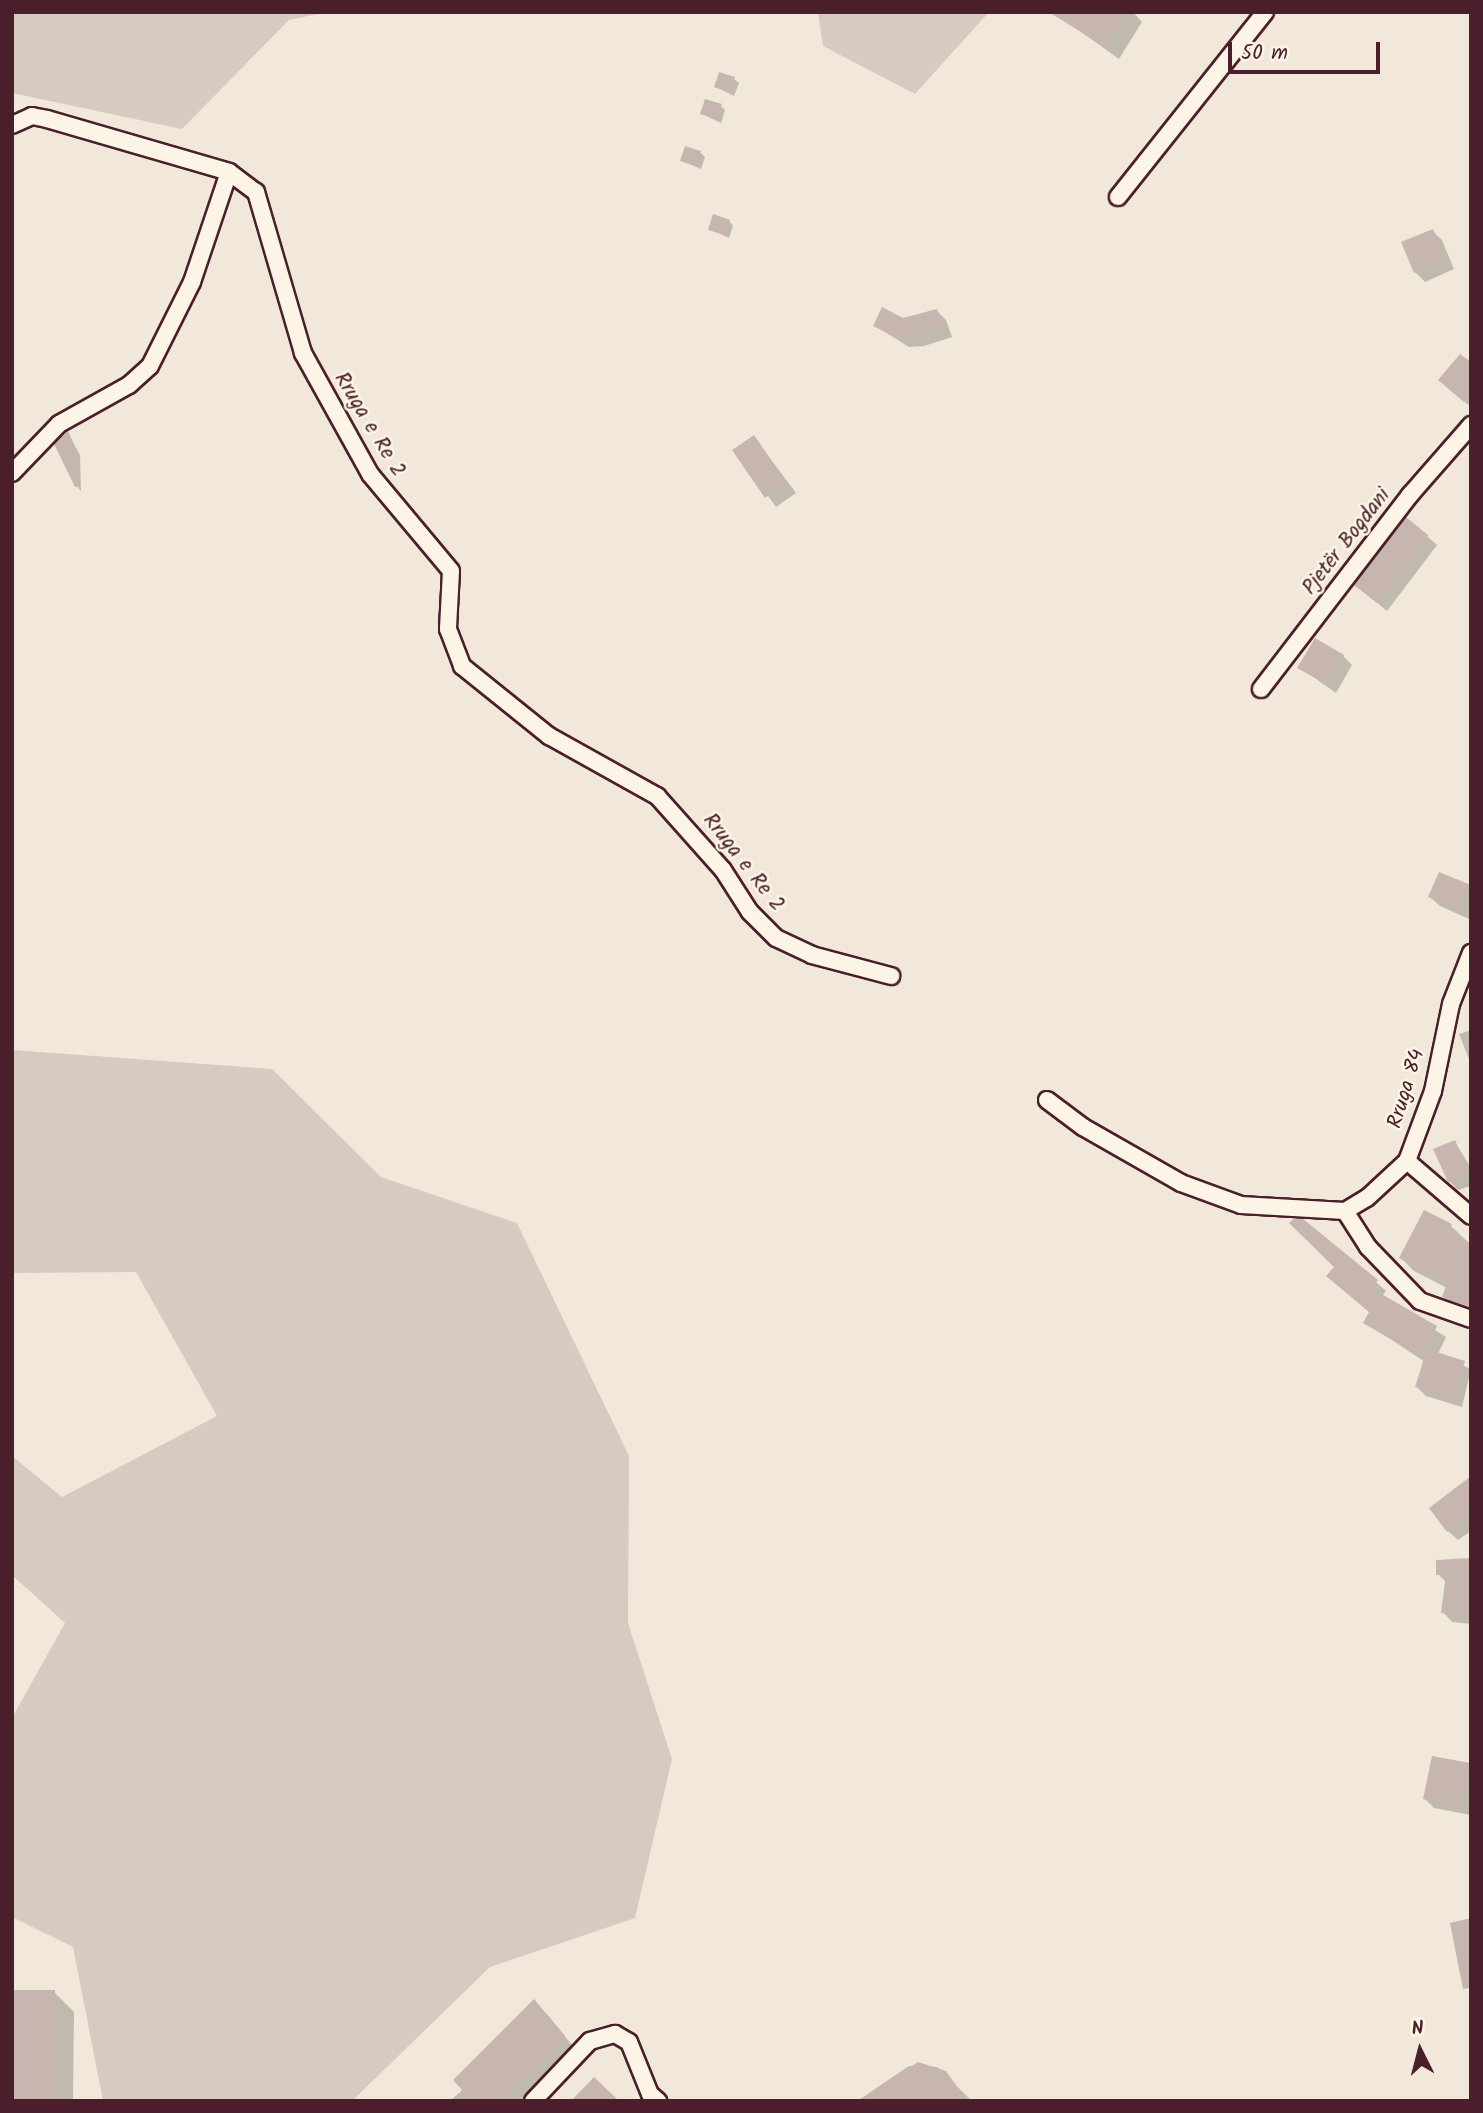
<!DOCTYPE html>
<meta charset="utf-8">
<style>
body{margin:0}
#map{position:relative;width:1483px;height:2113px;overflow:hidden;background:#f1e8da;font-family:Kalam,sans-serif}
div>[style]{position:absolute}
.green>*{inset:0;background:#d8cac0}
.shadow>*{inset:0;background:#0003}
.building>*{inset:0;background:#c7b6af}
.roads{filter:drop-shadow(2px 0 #4a1f2b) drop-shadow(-2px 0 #4a1f2b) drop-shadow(0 2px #4a1f2b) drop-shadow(0 -2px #4a1f2b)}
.street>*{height:16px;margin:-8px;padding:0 8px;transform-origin:8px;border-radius:8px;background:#fcf5e5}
span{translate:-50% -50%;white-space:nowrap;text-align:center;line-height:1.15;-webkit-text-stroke:5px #fcf5e5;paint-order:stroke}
.street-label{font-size:21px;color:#4a1f2b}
.frame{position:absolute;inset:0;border:14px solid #4a1f2b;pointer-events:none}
.north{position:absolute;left:1385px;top:2015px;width:70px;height:70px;-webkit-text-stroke:5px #fcf5e5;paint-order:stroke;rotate:354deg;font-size:19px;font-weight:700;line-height:28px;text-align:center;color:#4a1f2b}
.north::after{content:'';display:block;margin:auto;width:24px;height:32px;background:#4a1f2b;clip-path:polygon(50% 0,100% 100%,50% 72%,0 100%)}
.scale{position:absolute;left:1228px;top:42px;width:152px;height:32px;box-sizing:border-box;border:4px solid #4a1f2b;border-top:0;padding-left:9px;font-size:21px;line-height:24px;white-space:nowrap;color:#4a1f2b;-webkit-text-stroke:5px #fcf5e5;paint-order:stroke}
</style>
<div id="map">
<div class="green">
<i style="clip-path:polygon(12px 12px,328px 12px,289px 20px,182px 129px,12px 93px)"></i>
<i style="clip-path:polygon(818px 12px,989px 12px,915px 94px,823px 46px)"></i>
<i style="clip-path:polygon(12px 1050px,272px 1069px,381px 1177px,517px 1223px,629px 1456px,628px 1623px,672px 1759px,635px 1918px,490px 1967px,352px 2101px,103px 2101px,73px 1947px,12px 1917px,12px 1718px,65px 1623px,12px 1575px,12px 1456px,62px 1497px,217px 1416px,136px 1272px,12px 1273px)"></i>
</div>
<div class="shadow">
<i style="clip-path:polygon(1072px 12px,1133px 12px,1142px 22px,1119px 59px,1066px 21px)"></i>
<i style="clip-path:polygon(734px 79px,739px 83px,734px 96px,716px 87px)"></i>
<i style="clip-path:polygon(721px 106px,725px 110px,721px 123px,702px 114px)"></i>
<i style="clip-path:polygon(701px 153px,705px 157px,701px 169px,682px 161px)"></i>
<i style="clip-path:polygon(729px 221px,733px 226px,729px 238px,710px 229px)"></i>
<i style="clip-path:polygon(1432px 231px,1442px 240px,1454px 269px,1425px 282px,1415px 272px)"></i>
<i style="clip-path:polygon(937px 311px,946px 320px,952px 337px,924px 346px,909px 347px,875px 326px)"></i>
<i style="clip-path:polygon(1471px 365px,1471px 407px,1450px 390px)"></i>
<i style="clip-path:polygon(68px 433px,80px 455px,81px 491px,77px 486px)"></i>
<i style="clip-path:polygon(754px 437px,796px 493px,776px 507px,735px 450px)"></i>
<i style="clip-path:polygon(1427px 536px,1437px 545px,1387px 611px,1356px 585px)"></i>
<i style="clip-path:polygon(1343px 656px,1352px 665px,1336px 693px,1299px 667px)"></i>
<i style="clip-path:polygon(1470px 887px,1469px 919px,1440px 906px,1430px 897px)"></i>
<i style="clip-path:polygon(1471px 1030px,1471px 1064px,1459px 1034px)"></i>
<i style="clip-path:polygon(1455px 1142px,1471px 1168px,1471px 1186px,1458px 1190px,1448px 1180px)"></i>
<i style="clip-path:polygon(1424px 1212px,1451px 1226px,1471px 1245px,1471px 1315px,1457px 1310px,1444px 1297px,1447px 1288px,1414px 1271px,1401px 1258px)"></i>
<i style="clip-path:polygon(1303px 1221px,1376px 1282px,1386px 1291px,1382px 1296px,1446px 1337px,1438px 1354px,1471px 1369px,1462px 1407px,1426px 1396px,1417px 1387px,1425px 1362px,1365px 1322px,1371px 1313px,1328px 1276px,1336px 1267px)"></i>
<i style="clip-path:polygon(1471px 1489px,1471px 1531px,1458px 1540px,1448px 1531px)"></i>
<i style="clip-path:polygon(1469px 1560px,1471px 1561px,1471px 1624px,1452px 1622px,1443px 1612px,1447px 1583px,1438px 1574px)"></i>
<i style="clip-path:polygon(1469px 1765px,1471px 1815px,1434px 1808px,1425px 1799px)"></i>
<i style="clip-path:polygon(54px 1992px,74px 2012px,73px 2101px,12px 2101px)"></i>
<i style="clip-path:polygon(547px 2014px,576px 2050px,528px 2101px,450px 2101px)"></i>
<i style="clip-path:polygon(909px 2066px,937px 2067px,972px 2101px,865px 2101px,869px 2093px)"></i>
</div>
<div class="building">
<i style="clip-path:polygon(1049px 12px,1125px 12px,1103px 46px)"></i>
<i style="clip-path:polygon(719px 72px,735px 77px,730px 93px,714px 87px)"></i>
<i style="clip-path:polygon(705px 99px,722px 104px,716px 119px,700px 114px)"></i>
<i style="clip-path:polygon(685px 146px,701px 151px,697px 166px,680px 161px)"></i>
<i style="clip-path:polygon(713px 214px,730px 220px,725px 235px,708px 230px)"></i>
<i style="clip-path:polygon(1433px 229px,1446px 259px,1414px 273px,1401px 242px)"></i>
<i style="clip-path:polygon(882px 307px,903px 318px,937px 309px,943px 327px,898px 338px,873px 326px)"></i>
<i style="clip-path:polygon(1460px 354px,1471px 362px,1471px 394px,1464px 402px,1438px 380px)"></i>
<i style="clip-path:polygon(68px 431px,76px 449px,79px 486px,75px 487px,54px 444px)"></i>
<i style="clip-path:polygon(754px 435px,787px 483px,765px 498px,732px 450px)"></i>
<i style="clip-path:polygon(1406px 517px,1428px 535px,1377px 603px,1354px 585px)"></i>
<i style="clip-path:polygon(1315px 638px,1344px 655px,1326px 684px,1297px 668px)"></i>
<i style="clip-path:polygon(1439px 872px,1471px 885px,1459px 911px,1428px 897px)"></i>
<i style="clip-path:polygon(1455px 1140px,1469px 1174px,1448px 1182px,1433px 1149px)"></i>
<i style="clip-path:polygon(1424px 1210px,1452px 1224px,1447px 1234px,1471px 1243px,1471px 1308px,1442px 1297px,1447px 1283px,1399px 1258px)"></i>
<i style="clip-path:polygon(1293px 1219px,1303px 1219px,1378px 1280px,1371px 1288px,1437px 1326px,1423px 1358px,1363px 1323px,1369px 1312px,1326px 1276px,1334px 1267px,1289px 1223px)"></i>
<i style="clip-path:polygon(1427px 1349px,1465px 1361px,1453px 1399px,1415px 1387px)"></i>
<i style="clip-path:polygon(1471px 1476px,1471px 1514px,1447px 1532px,1429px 1508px)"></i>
<i style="clip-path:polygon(1470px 1558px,1471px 1617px,1441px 1613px,1446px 1574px,1436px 1575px,1436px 1560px)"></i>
<i style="clip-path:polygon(1432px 1756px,1470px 1763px,1461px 1807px,1423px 1799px)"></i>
<i style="clip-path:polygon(1471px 1918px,1471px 1988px,1463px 1989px,1450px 1923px)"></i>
<i style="clip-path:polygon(12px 1990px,55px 1990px,54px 2101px,12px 2101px)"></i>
<i style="clip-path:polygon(534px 1999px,565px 2036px,501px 2101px,472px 2101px,453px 2080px)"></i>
<i style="clip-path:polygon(918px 2062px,946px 2071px,967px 2101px,857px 2101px)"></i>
<i style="clip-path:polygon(594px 2077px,619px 2101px,571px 2101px)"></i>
</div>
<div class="roads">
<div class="street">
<i style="left:12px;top:125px;width:22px;rotate:-24deg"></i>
<i style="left:32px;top:116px;width:15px;rotate:11deg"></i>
<i style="left:47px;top:119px;width:190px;rotate:16.2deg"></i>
<i style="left:229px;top:172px;width:34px;rotate:37deg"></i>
<i style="left:256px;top:192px;width:168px;rotate:73.7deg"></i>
<i style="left:303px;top:353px;width:138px;rotate:61deg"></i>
<i style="left:370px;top:474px;width:126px;rotate:50.1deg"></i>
<i style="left:451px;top:571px;width:58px;rotate:93deg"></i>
<i style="left:448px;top:629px;width:40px;rotate:69deg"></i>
<i style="left:462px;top:666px;width:112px;rotate:38.8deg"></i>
<i style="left:549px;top:736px;width:124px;rotate:29.1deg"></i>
<i style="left:657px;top:796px;width:99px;rotate:48.3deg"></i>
<i style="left:723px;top:870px;width:50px;rotate:57.3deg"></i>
<i style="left:750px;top:912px;width:37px;rotate:45deg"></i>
<i style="left:776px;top:938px;width:40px;rotate:25deg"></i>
<i style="left:812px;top:955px;width:82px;rotate:14.9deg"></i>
<i style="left:1118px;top:197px;width:236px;rotate:-51.5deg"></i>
<i style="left:12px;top:473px;width:68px;rotate:-46.2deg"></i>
<i style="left:59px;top:424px;width:80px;rotate:-29.1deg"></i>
<i style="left:129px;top:385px;width:28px;rotate:-42deg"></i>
<i style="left:150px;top:366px;width:94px;rotate:-63.4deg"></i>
<i style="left:192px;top:282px;width:116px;rotate:-71.4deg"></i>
<i style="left:1261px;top:689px;width:245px;rotate:-52.5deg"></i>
<i style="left:1410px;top:495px;width:93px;rotate:-48.9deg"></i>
<i style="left:1047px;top:1100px;width:45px;rotate:36.9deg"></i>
<i style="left:1083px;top:1127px;width:113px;rotate:29.7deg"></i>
<i style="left:1181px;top:1183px;width:64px;rotate:20.1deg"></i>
<i style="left:1241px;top:1205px;width:104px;rotate:3.3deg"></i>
<i style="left:1407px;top:1161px;width:84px;rotate:40.7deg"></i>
<i style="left:1345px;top:1211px;width:26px;rotate:-31deg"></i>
<i style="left:1367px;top:1198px;width:54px;rotate:-42.8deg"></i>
<i style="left:1407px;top:1161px;width:75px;rotate:-69.6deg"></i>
<i style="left:1433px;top:1091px;width:89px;rotate:-78.3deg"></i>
<i style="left:1451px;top:1004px;width:55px;rotate:-68.6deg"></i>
<i style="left:1345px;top:1211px;width:43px;rotate:57.4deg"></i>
<i style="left:1368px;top:1247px;width:75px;rotate:46.1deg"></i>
<i style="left:1420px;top:1301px;width:54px;rotate:19.4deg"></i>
<i style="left:533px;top:2101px;width:83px;rotate:-46.5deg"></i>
<i style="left:590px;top:2041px;width:26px;rotate:-16deg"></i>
<i style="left:615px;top:2034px;width:16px;rotate:30deg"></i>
<i style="left:629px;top:2042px;width:56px;rotate:68deg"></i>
<i style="left:650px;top:2094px;width:11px;rotate:41deg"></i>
</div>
</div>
<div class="street-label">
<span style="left:369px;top:425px;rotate:59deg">Rruga e Re 2</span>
<span style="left:1347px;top:542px;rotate:-52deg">Pjetër Bogdani</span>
<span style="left:743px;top:863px;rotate:52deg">Rruga e Re 2</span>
<span style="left:1407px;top:1089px;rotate:-73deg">Rruga 84</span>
</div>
<div class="frame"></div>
<div class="north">N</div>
<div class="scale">50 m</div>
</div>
